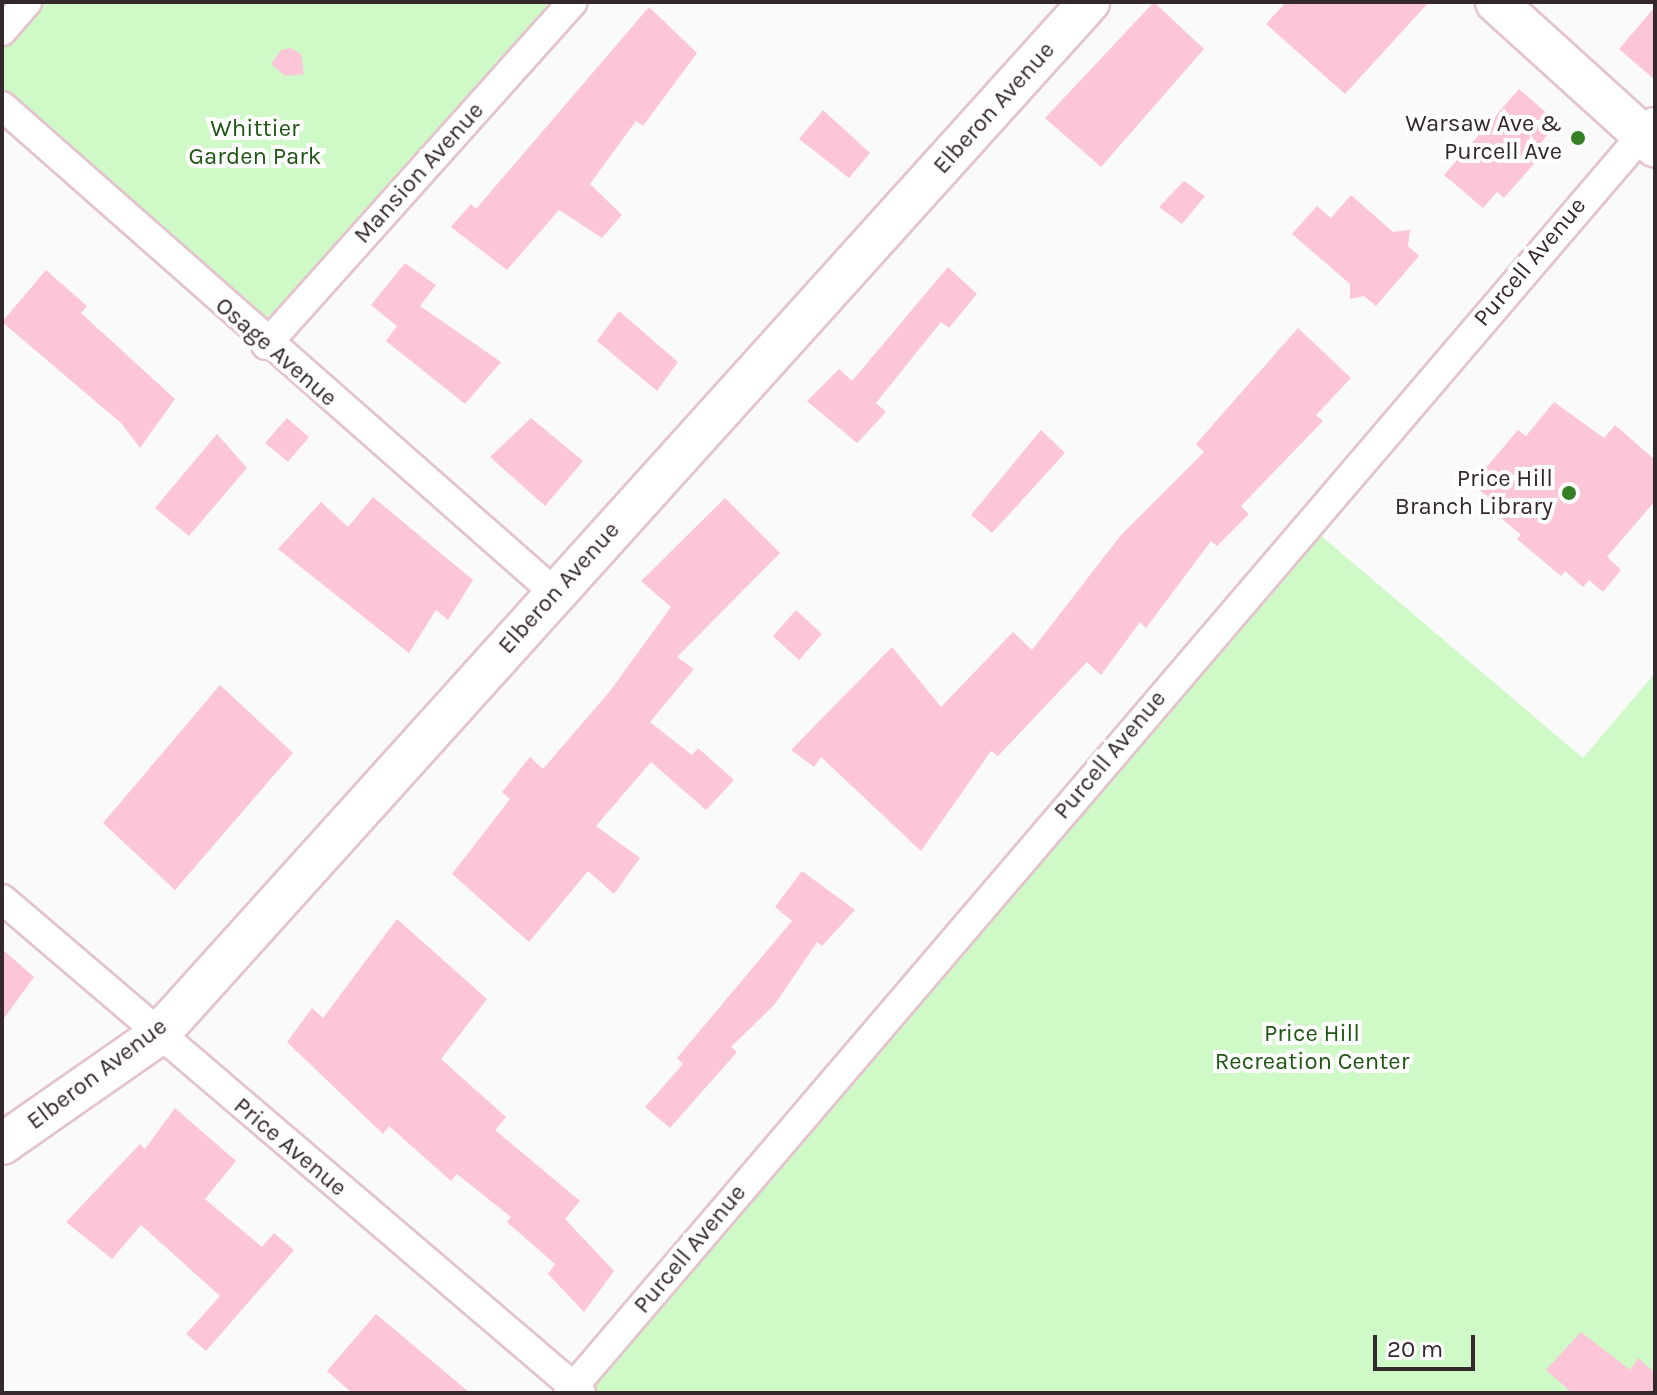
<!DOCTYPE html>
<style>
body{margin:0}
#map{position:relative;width:1657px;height:1395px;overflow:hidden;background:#fafafa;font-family:Karla,sans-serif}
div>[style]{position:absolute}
.green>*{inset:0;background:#cff9c7}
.building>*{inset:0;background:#fcc5d8}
.roads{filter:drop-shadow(2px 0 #e3c3cd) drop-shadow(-2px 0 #e3c3cd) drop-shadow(0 2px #e3c3cd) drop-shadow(0 -2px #e3c3cd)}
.street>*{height:28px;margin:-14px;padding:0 14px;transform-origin:14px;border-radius:14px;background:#fff}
.secondary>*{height:40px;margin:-20px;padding:0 20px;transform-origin:20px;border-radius:20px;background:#fff}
.dots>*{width:22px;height:22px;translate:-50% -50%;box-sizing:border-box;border:4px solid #fff;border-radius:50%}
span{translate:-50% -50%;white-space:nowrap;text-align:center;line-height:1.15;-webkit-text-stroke:8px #fff;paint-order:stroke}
.street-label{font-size:24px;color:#34282c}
.poi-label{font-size:24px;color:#34282c}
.right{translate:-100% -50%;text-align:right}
.park-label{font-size:24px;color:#1f5613}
.frame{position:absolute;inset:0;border:4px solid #34282c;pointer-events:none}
.scale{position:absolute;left:1373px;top:1335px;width:102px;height:36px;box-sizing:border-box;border:4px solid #34282c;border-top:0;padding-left:10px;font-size:24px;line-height:28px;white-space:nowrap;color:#34282c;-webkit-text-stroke:6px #fff;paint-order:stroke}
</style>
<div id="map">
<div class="green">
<i style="clip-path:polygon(27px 2px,573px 2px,266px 345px,2px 106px,2px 31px)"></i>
<i style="clip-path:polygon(1307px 524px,1583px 758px,1655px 673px,1655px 1393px,581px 1393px)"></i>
</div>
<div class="building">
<i style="clip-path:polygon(1154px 2px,1204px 49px,1101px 167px,1045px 118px)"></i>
<i style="clip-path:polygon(1286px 2px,1429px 2px,1345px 94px,1266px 24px)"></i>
<i style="clip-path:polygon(649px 7px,697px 53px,643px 126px,636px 121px,590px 184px,622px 215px,602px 238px,559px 210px,507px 270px,451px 227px,471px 204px,476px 209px)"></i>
<i style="clip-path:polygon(1655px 7px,1655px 80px,1619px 49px)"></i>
<i style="clip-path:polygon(291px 48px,301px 54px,304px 74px,285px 76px,271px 64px,281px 50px)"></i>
<i style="clip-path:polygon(1519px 89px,1558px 123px,1533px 152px,1539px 158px,1504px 198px,1497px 192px,1483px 208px,1444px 175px)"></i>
<i style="clip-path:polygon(823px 110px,870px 153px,849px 178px,799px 139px)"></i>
<i style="clip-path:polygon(1184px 181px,1205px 196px,1182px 224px,1159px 207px)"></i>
<i style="clip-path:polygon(1351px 195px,1393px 232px,1410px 230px,1408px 246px,1419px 256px,1376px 306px,1364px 296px,1350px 299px,1350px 284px,1292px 234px,1317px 206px,1331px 218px)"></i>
<i style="clip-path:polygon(405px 263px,436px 285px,420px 306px,501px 362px,465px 404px,386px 341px,397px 326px,371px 305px)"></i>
<i style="clip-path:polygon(948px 267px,977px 294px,949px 328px,941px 322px,876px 403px,886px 412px,857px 443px,807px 401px,839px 369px,852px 381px)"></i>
<i style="clip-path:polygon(46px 270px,87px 306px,81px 313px,175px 399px,140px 448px,121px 423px,2px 322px)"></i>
<i style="clip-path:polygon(619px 311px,678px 362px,657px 391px,597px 341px)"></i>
<i style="clip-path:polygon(1298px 328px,1351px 378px,1316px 415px,1323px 421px,1241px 506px,1249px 514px,1217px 546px,1211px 541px,1146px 628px,1140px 622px,1101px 675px,1087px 662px,998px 756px,991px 751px,921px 851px,821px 757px,814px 767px,791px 750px,892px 647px,941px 707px,1013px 632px,1032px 650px,1121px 535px,1204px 452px,1196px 444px)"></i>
<i style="clip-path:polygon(1554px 402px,1604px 438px,1615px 425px,1655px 460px,1655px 501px,1607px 557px,1621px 570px,1603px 592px,1589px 580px,1583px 587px,1565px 571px,1561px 576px,1517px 539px,1521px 535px,1502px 519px,1507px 513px,1472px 484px,1518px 430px,1526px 436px)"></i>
<i style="clip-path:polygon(287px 418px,309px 437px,288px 462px,265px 443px)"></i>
<i style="clip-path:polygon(531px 418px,583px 461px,545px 506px,490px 457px)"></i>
<i style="clip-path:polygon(1041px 430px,1065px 453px,992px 533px,971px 515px)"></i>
<i style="clip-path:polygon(217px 434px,247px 468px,189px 536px,155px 508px)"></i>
<i style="clip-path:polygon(373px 497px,473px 580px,448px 620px,436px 610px,409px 653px,278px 549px,321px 502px,348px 527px)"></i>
<i style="clip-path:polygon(725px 498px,780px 553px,677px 657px,694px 669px,650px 722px,692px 755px,698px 748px,734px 780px,706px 810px,651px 762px,596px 826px,640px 858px,614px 894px,588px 871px,529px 942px,452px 874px,510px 799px,502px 792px,530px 757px,543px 769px,610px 691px,671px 607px,641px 581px)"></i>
<i style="clip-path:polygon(796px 610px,822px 634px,799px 660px,773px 636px)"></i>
<i style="clip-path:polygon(220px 685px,293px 753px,175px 890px,103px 823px)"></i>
<i style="clip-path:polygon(802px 871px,855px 910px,822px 946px,817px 942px,775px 1004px,731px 1047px,737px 1052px,670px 1128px,645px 1107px,683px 1064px,677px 1058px,792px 921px,775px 907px)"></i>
<i style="clip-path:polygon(397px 919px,487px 999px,441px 1059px,506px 1117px,495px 1130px,580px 1201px,565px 1219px,614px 1271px,584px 1312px,548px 1274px,555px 1264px,507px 1222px,511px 1217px,457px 1174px,451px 1181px,389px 1126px,383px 1134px,287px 1042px,312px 1008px,323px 1018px)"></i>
<i style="clip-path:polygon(2px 949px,34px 977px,2px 1021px)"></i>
<i style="clip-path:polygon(175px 1108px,236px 1161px,205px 1199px,262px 1247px,274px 1233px,294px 1250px,206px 1351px,186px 1334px,220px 1296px,141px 1225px,112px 1259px,66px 1222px,140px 1144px,145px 1149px)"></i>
<i style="clip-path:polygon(376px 1314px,470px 1393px,352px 1393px,327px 1371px)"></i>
<i style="clip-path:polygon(1581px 1332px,1630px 1370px,1638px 1358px,1655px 1373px,1655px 1393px,1572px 1393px,1546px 1370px)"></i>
</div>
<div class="roads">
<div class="street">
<i style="left:2px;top:31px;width:38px;rotate:-49deg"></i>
<i style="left:2px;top:106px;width:737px;rotate:41.37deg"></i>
<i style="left:266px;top:345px;width:460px;rotate:-48.2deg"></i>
<i style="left:2px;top:899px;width:761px;rotate:40.47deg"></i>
<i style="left:568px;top:1393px;width:1671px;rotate:-49.51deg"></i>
</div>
<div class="secondary">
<i style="left:1496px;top:2px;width:215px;rotate:42.2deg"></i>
<i style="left:2px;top:1144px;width:190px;rotate:-34.9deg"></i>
<i style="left:158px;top:1035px;width:1391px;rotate:-47.97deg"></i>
</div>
</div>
<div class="dots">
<i style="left:1578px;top:138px;background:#357f26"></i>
<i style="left:1569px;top:493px;background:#357f26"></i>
</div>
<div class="street-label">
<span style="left:994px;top:108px;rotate:-48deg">Elberon Avenue</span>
<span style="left:419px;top:173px;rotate:-48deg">Mansion Avenue</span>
<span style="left:1530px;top:262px;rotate:-50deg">Purcell Avenue</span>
<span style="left:276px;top:352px;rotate:41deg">Osage Avenue</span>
<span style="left:559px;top:588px;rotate:-48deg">Elberon Avenue</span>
<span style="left:1110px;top:755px;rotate:-50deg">Purcell Avenue</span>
<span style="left:97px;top:1074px;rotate:-37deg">Elberon Avenue</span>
<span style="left:290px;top:1147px;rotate:40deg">Price Avenue</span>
<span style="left:690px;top:1249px;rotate:-50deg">Purcell Avenue</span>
</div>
<div class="poi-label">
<span class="right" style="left:1562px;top:138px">Warsaw Ave &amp;<br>Purcell Ave</span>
<span class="right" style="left:1553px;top:493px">Price Hill<br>Branch Library</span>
</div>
<div class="park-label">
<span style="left:255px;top:143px">Whittier<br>Garden Park</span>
<span style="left:1312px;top:1048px">Price Hill<br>Recreation Center</span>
</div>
<div class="frame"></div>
<div class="scale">20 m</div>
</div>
